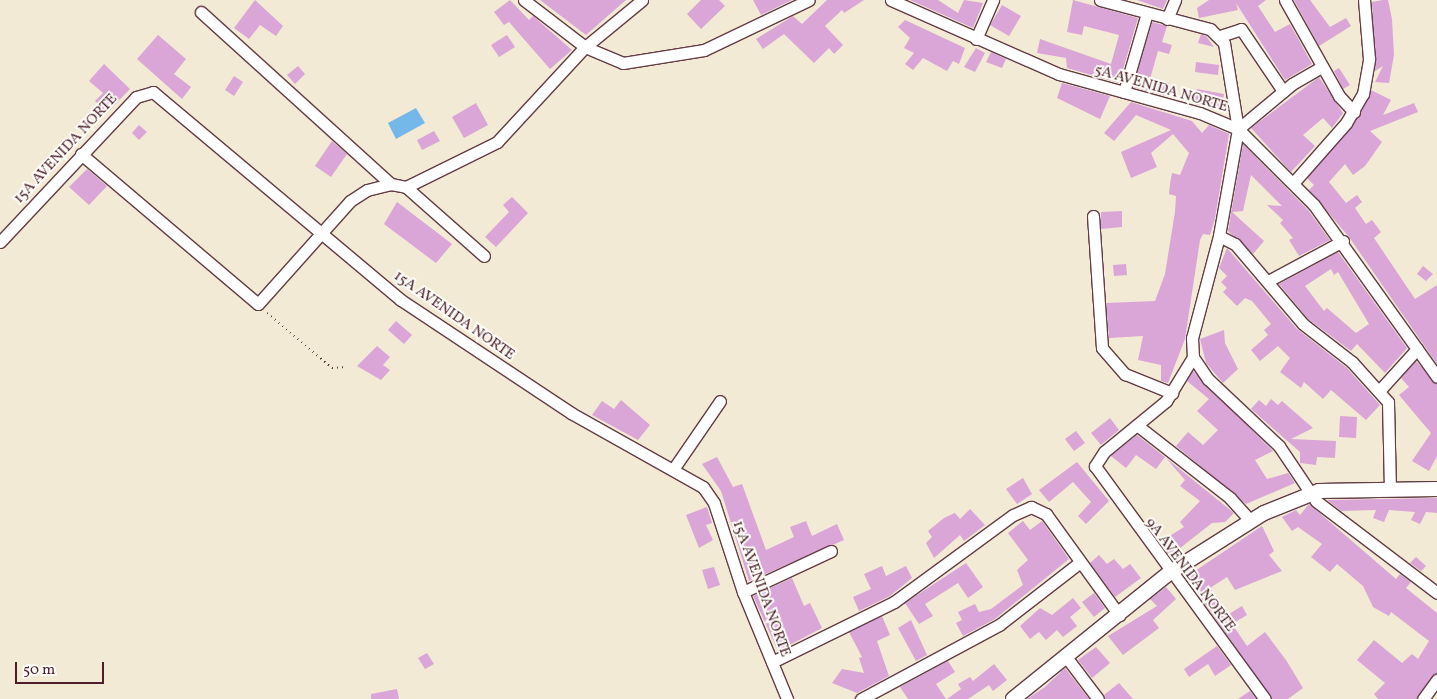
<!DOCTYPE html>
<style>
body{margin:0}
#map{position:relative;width:1437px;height:699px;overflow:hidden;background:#f2ead4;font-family:Vollkorn,serif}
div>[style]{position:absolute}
.water>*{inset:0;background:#74b8ea}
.building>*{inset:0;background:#daa5d7}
.path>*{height:2px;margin-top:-1px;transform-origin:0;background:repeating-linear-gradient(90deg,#633d44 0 1px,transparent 0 5px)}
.roads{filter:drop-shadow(1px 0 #633d44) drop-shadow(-1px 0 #633d44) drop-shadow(0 1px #633d44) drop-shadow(0 -1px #633d44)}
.minor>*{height:11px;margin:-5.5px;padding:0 5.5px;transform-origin:5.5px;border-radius:5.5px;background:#fff}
.tertiary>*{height:14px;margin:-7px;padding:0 7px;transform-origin:7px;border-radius:7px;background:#fff}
span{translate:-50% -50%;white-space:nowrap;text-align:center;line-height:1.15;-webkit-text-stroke:4px #fdfcf7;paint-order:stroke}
.street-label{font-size:15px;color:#4a1f2b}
.scale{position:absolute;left:15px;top:662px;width:89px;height:22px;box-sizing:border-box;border:2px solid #4a1f2b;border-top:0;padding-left:6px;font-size:15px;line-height:18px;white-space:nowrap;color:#4a1f2b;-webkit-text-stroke:4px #fdfcf7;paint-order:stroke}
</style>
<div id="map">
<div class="water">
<i style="clip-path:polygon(416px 108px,425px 123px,396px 139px,388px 123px)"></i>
</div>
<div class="building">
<i style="clip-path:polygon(255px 0,283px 26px,276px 36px,260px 25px,249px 39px,234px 28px)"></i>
<i style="clip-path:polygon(510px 0,529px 20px,533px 16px,572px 50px,550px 69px,509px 22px,504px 25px,494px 12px)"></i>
<i style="clip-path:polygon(540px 0,626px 0,586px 35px)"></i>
<i style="clip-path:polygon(701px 0,719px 0,725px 6px,701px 29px,687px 14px)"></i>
<i style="clip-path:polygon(753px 0,792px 0,761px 15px)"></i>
<i style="clip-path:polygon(827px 0,864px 0,844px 13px,842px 10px,825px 26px,843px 45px,834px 54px,829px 48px,814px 63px,784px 34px,763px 49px,756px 39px,793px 16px,802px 24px)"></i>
<i style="clip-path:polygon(910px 0,938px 0,958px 13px,964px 0,983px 3px,973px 28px)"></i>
<i style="clip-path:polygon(1073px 0,1138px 18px,1119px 83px,1067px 68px,1066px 58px,1037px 53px,1040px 39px,1111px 64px,1119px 35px,1084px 26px,1082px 35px,1067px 32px)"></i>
<i style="clip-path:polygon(1137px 0,1167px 0,1163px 9px)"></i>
<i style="clip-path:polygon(1209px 0,1266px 0,1258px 6px,1275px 32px,1290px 24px,1312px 64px,1285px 80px,1236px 3px,1238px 10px,1199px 18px,1197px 8px)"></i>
<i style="clip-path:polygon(1294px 0,1310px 0,1330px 27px,1346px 18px,1351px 26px,1319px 46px)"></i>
<i style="clip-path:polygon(1383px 0,1388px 0,1392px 19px,1394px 55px,1389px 83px,1375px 82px,1383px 66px,1375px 71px,1372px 2px)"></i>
<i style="clip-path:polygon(1002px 5px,1021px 16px,1009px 36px,990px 25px)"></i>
<i style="clip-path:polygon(905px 20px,965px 48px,959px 64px,953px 61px,947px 71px,923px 58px,913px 70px,905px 64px,914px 53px,904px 48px,910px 38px,898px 27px)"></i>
<i style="clip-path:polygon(1152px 22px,1167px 26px,1162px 42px,1172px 45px,1169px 54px,1158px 51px,1150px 79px,1169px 83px,1166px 96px,1133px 87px)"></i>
<i style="clip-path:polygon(1201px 34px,1206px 36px,1214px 47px,1198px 43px)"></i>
<i style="clip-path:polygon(158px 35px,186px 59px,174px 74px,191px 87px,182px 99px,137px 59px)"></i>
<i style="clip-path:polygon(507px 35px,515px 47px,499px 57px,491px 45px)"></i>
<i style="clip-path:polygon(976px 48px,985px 53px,975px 72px,964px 67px)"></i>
<i style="clip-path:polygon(991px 52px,1006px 59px,1002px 68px,986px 62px)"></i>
<i style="clip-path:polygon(1196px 62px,1219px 65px,1218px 75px,1195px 72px)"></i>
<i style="clip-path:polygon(104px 64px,130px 89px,107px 113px,95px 101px,103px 93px,89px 81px)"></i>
<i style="clip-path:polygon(298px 66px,305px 74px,295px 84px,287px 75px)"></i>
<i style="clip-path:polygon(1339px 68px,1350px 85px,1343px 89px,1334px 71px)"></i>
<i style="clip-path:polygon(234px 76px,243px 82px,234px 96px,225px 90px)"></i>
<i style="clip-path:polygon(1319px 77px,1343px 113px,1332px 128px,1323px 118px,1303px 135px,1315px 146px,1291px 172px,1251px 128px)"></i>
<i style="clip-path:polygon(1062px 83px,1110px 96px,1100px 119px,1057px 98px)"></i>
<i style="clip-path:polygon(1197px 89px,1224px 94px,1221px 110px,1194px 104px)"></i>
<i style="clip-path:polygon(1371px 90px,1391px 100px,1383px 115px,1414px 103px,1418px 112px,1370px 131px,1382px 142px,1365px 166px,1353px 175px,1345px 164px,1329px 182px,1346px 203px,1357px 195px,1362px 202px,1355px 208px,1366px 224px,1372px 220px,1381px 232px,1374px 238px,1415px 299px,1437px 285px,1437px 364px,1349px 237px,1309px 190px,1314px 185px,1307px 178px,1352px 127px)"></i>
<i style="clip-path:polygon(1131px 102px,1192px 121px,1202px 133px,1209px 125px,1229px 134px,1215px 218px,1210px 235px,1203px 234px,1200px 240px,1185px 339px,1168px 383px,1161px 381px,1161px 365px,1138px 360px,1143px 336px,1109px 338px,1106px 303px,1155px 301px,1165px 274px,1175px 212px,1176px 196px,1169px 194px,1170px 184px,1172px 173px,1180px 175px,1189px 153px,1173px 134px,1151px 153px,1157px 167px,1131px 178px,1121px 152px,1171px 130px,1136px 115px,1114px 141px,1104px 133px)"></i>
<i style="clip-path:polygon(476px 103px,488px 125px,464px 138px,452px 117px)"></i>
<i style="clip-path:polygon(139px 125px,147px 132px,139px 140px,132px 133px)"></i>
<i style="clip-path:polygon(434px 131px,440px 141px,422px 150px,417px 140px)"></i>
<i style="clip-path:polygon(332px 141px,347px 154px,331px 177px,315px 166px)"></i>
<i style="clip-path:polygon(1243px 144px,1308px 210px,1330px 240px,1299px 256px,1289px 240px,1293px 238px,1280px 223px,1283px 220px,1267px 205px,1282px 206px,1251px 175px,1243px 211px,1232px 212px,1264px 241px,1253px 254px,1228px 231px)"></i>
<i style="clip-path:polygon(87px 169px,107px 186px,89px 205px,69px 187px)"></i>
<i style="clip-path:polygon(512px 197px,528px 213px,496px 247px,485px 237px,509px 212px,503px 205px)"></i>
<i style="clip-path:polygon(397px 202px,452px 244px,436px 263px,384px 224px)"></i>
<i style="clip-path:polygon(1122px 211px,1122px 227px,1101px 229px,1101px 212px)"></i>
<i style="clip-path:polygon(1227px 248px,1297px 329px,1347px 368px,1380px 405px,1366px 420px,1331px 390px,1323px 399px,1304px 382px,1301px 388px,1280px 372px,1290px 358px,1278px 346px,1260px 361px,1251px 350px,1268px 335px,1264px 330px,1271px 324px,1252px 301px,1245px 298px,1237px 306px,1223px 292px,1227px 288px,1221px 282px,1227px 276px,1219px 268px)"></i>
<i style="clip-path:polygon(evenodd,1338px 252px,1407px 348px,1385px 373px,1357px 344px,1351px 351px,1308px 319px,1279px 284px,1338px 252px,1331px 269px,1334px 275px,1338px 272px,1369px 324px,1356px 333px,1327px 308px,1324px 311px,1305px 286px,1331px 269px)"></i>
<i style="clip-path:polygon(1126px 264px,1127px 275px,1114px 276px,1113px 265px)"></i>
<i style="clip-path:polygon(1423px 266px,1433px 274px,1426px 281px,1417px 274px)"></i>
<i style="clip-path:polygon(396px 321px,412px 335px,404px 344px,388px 330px)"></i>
<i style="clip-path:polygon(1224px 330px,1225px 343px,1238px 369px,1223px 383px,1206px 363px,1200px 339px)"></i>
<i style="clip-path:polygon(377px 346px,390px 357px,383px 365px,390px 370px,381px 380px,357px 366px)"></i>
<i style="clip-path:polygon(1416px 361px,1437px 384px,1437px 456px,1429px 471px,1412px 461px,1431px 433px,1399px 395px,1409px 387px,1401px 378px)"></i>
<i style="clip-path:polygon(1193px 371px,1273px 451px,1255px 460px,1267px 479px,1288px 473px,1295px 483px,1246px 504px,1176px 446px,1188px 432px,1203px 445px,1218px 430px,1197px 411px,1209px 399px,1187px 381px)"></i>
<i style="clip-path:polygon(1271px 399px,1278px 405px,1282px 401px,1313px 428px,1291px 439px,1336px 441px,1335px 458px,1317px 457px,1316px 465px,1300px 463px,1300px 452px,1251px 409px,1259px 400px,1266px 406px)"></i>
<i style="clip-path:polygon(621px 400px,650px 425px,638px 440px,592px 415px,602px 401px,614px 409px)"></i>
<i style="clip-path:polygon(1340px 416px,1357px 417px,1356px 438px,1339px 437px)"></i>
<i style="clip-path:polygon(1110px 418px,1119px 430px,1101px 445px,1091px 433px)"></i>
<i style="clip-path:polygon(1076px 431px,1085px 443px,1074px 451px,1065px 439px)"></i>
<i style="clip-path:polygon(1137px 435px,1165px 457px,1156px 469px,1136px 455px,1126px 468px,1111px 456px)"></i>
<i style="clip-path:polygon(717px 457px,733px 487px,742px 484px,766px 550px,794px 537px,790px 527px,806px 521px,812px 536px,837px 524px,844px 540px,749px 581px,721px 491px,702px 464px)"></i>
<i style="clip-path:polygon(1166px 458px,1234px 513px,1225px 522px,1212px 523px,1170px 556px,1160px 542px,1184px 527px,1180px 522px,1200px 501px,1180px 486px,1185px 480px)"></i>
<i style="clip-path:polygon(1077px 462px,1109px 501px,1086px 524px,1078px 516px,1091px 502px,1073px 482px,1049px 502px,1039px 490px)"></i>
<i style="clip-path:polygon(1023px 478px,1032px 494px,1017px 504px,1006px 489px)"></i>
<i style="clip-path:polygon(1437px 498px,1437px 513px,1426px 512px,1420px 524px,1411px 520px,1415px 512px,1389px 510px,1384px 522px,1373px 518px,1376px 510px,1341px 511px,1327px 500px)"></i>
<i style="clip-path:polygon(1309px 504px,1396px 579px,1400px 574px,1411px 582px,1406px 588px,1437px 613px,1437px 673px,1416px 699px,1378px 699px,1374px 694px,1385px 683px,1357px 660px,1374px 640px,1402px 663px,1412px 654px,1418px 659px,1429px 641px,1391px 612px,1389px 616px,1373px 607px,1363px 586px,1337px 564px,1330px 572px,1311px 557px,1322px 544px,1298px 527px,1292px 531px,1282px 517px,1296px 510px,1300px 515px)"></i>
<i style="clip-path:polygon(707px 507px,712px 523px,706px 525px,713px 540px,699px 548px,686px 515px)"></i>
<i style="clip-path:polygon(970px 509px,985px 525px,964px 541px,960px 535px,934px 558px,926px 543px,932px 537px,928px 531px,944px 518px,955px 513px,960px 519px)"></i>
<i style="clip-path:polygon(1023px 521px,1030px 530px,1042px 521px,1069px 559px,995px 619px,963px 636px,956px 623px,962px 620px,958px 612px,975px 604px,979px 612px,991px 609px,1023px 585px,1017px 570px,1028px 560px,1008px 533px)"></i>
<i style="clip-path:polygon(1262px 526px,1274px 551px,1269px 555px,1282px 571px,1235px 590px,1227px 577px,1210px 588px,1229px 614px,1242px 606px,1247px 615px,1232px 624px,1247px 646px,1265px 632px,1286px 660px,1303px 688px,1288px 699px,1272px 699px,1186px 577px)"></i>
<i style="clip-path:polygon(1099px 555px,1107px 564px,1114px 559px,1123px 569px,1130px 564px,1141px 578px,1115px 597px,1090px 563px)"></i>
<i style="clip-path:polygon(1416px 557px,1426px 566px,1421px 571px,1410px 563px)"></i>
<i style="clip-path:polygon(966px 563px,983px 587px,968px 598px,958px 583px,925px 604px,933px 616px,919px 624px,905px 603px)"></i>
<i style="clip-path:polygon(882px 566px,886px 576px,906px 566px,912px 578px,890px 596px,859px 611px,853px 597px,871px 589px,864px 574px)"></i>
<i style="clip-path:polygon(714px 567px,720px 585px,708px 589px,702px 570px)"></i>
<i style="clip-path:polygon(792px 578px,804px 606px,810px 603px,822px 628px,778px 651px,753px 596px)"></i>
<i style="clip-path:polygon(1166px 587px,1176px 599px,1153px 620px,1159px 628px,1123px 655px,1108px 636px,1157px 606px,1150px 599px)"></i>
<i style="clip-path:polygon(1094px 593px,1105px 608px,1094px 617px,1082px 602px)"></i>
<i style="clip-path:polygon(1073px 598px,1081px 608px,1070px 617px,1077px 626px,1063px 637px,1057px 630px,1046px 640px,1039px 632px,1030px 639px,1020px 626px,1040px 608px,1052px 615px)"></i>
<i style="clip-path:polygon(882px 616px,890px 635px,877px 641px,889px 676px,857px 693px,832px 683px,842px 669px,864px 673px,859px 658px,862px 657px,849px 632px)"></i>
<i style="clip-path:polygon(911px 620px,927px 655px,916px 661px,898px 628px)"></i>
<i style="clip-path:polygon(1217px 646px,1231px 665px,1215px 676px,1208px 664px,1189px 677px,1184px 669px)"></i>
<i style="clip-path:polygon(1096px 647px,1110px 663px,1092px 678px,1078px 660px)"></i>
<i style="clip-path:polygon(427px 653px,434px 664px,425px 669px,418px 658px)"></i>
<i style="clip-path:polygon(948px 661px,955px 672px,936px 684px,946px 699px,908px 699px,900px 687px)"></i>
<i style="clip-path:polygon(994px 664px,1007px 680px,993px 691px,989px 685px,968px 699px,947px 699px,961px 689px,958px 684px,970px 677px,973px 681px)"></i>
<i style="clip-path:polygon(1065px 668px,1089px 699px,1027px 699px,1045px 687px)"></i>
<i style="clip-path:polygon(1119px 683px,1133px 699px,1105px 699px,1104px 695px)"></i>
<i style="clip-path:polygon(397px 689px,399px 699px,371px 699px,371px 694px)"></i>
<i style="clip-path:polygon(1250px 691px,1256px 699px,1238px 699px)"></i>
</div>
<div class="path">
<i style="left:267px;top:313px;width:85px;rotate:40.2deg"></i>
<i style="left:332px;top:368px;width:14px;rotate:-4deg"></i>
</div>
<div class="roads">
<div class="minor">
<i style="left:524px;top:0;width:77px;rotate:37.6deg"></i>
<i style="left:585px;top:47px;width:41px;rotate:22.8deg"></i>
<i style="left:623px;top:63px;width:82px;rotate:-9.1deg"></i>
<i style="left:704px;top:50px;width:116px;rotate:-25.5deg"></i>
<i style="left:891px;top:0;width:184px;rotate:23.8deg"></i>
<i style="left:1059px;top:74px;width:146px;rotate:15.5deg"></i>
<i style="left:1200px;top:113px;width:41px;rotate:22.8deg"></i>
<i style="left:1238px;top:129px;width:107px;rotate:45deg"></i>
<i style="left:1314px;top:205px;width:211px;rotate:54.4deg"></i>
<i style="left:1100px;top:0;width:114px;rotate:14.8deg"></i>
<i style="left:1210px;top:29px;width:20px;rotate:45deg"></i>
<i style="left:1224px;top:43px;width:87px;rotate:80.8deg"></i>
<i style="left:1238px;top:129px;width:109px;rotate:100.1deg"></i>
<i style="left:1219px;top:236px;width:106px;rotate:104.8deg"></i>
<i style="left:1192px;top:338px;width:19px;rotate:87deg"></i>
<i style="left:1193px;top:357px;width:27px;rotate:56deg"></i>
<i style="left:1208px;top:379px;width:98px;rotate:43.3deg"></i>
<i style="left:1279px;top:446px;width:66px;rotate:56.1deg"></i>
<i style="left:1316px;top:501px;width:152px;rotate:37.2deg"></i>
<i style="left:1285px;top:0;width:110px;rotate:60.6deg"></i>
<i style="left:1339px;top:96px;width:22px;rotate:47deg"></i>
<i style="left:201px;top:12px;width:256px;rotate:42.2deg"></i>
<i style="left:1167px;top:19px;width:21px;rotate:-67deg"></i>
<i style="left:1220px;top:36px;width:22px;rotate:-18deg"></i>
<i style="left:1241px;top:29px;width:75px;rotate:55.9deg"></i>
<i style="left:976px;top:39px;width:43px;rotate:-66.4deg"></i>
<i style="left:1124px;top:92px;width:82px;rotate:-73.8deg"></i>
<i style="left:1238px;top:129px;width:70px;rotate:-39.8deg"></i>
<i style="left:1292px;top:84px;width:34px;rotate:-30deg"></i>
<i style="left:81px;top:154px;width:232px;rotate:40.3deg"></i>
<i style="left:258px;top:304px;width:138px;rotate:-48.2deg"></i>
<i style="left:350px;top:201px;width:20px;rotate:-33deg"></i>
<i style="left:367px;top:190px;width:25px;rotate:-14deg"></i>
<i style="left:391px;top:184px;width:15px;rotate:11deg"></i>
<i style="left:406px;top:187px;width:102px;rotate:-26.3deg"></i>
<i style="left:497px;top:142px;width:129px;rotate:-47.2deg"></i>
<i style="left:585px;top:47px;width:74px;rotate:-39.5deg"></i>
<i style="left:1294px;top:182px;width:79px;rotate:-48.6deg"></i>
<i style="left:1346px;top:123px;width:34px;rotate:-60deg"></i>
<i style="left:1363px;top:94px;width:36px;rotate:-80deg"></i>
<i style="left:1369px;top:59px;width:59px;rotate:-94.8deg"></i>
<i style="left:406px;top:187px;width:104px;rotate:41.5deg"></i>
<i style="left:1093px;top:216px;width:132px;rotate:86.1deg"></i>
<i style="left:1102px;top:348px;width:35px;rotate:49deg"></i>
<i style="left:1125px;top:374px;width:51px;rotate:22deg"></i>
<i style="left:1219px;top:236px;width:18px;rotate:27deg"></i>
<i style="left:1235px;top:244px;width:105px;rotate:49.6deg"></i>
<i style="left:1303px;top:324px;width:62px;rotate:37.8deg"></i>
<i style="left:1352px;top:362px;width:54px;rotate:48deg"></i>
<i style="left:1388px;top:402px;width:85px;rotate:88.7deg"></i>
<i style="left:0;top:242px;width:199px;rotate:-46.8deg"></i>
<i style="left:136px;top:97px;width:18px;rotate:-16deg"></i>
<i style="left:153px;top:92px;width:324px;rotate:40deg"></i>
<i style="left:401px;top:300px;width:204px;rotate:33.6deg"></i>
<i style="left:571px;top:413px;width:151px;rotate:29.3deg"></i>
<i style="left:703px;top:487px;width:19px;rotate:55deg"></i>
<i style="left:714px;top:503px;width:94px;rotate:72deg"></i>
<i style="left:743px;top:592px;width:116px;rotate:67.6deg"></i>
<i style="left:1268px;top:281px;width:85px;rotate:-28.1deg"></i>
<i style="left:1193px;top:357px;width:52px;rotate:121.5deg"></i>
<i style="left:1166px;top:401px;width:80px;rotate:140.6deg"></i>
<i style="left:1104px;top:452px;width:17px;rotate:123deg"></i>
<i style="left:1095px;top:466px;width:288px;rotate:53.9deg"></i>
<i style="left:1379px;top:391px;width:57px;rotate:-47.9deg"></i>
<i style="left:1138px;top:426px;width:117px;rotate:38deg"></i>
<i style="left:1230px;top:498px;width:30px;rotate:48deg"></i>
<i style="left:674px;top:468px;width:81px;rotate:-55.5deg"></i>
<i style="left:743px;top:592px;width:97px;rotate:-25deg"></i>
<i style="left:1067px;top:658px;width:51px;rotate:52.9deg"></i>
<i style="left:772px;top:662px;width:136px;rotate:-26.2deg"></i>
<i style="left:894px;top:602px;width:147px;rotate:-36.2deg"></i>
<i style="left:1013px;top:515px;width:20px;rotate:-24deg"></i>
<i style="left:1031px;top:507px;width:17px;rotate:25deg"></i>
<i style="left:1046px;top:514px;width:125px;rotate:54.1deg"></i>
<i style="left:861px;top:699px;width:157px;rotate:-28.2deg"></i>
<i style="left:999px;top:625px;width:101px;rotate:-37.8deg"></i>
<i style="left:1423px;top:699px;width:24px;rotate:-54deg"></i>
</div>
<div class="tertiary">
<i style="left:1013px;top:699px;width:201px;rotate:-38.9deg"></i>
<i style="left:1169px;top:573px;width:112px;rotate:-32.3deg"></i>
<i style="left:1264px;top:513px;width:59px;rotate:-21.8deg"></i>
<i style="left:1319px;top:491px;width:118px;rotate:-1deg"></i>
</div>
</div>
<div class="street-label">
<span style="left:1161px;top:89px;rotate:16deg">5A AVENIDA NORTE</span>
<span style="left:66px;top:149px;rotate:-47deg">15A AVENIDA NORTE</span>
<span style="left:454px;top:316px;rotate:35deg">15A AVENIDA NORTE</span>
<span style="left:1190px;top:575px;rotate:53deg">9A AVENIDA NORTE</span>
<span style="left:761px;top:589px;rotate:70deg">15A AVENIDA NORTE</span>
</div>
<div class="scale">50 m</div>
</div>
